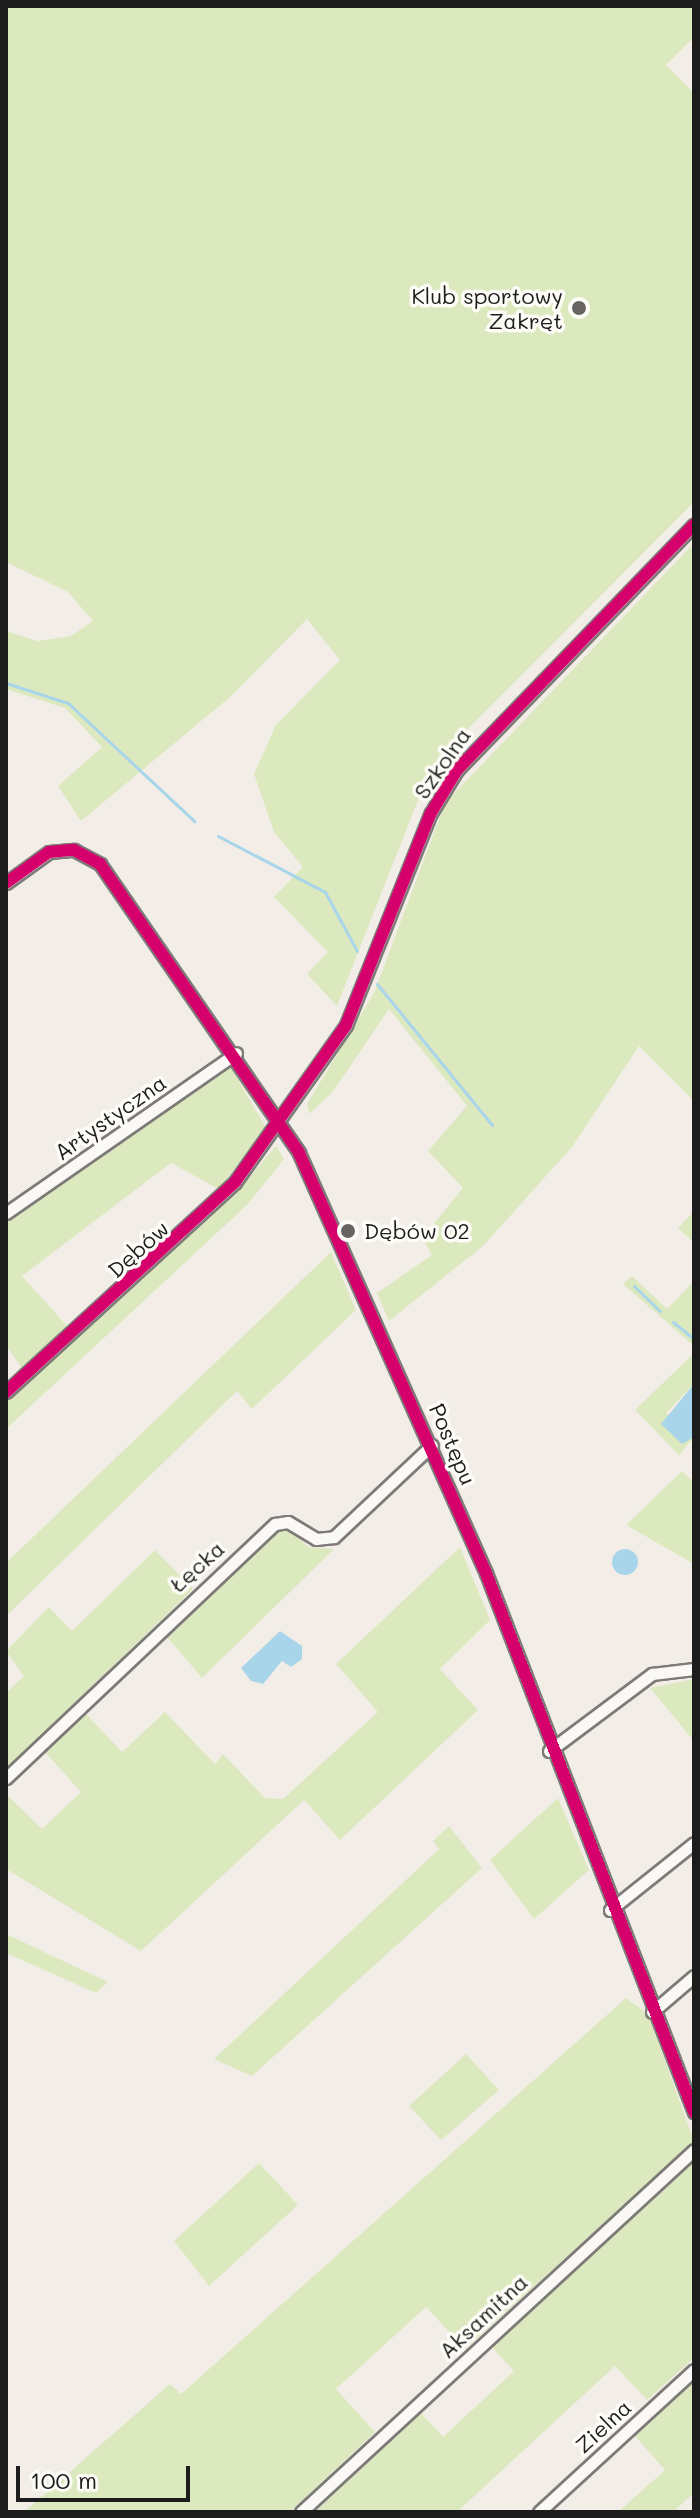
<!DOCTYPE html>
<meta charset="utf-8">
<style>
body{margin:0}
#map{position:relative;width:700px;height:2518px;overflow:hidden;background:#f3ede8;font-family:Mali,sans-serif}
div>[style]{position:absolute}
.green>*{inset:0;background:#dce9bf}
.water>*{inset:0;background:#a8d5e9}
.round{border-radius:50%}
.stream>*{height:3px;margin:-1.5px;padding:0 1.5px;transform-origin:1.5px;border-radius:1.5px;background:#a8d5e9}
.roads{filter:drop-shadow(2px 0 #7d7a78) drop-shadow(-2px 0 #7d7a78) drop-shadow(0 2px #7d7a78) drop-shadow(0 -2px #7d7a78)}
.street>*{height:11px;margin:-5.5px;padding:0 5.5px;transform-origin:5.5px;border-radius:5.5px;background:#faf9f6}
.cycleway>*{height:12px;margin:-6px;padding:0 6px;transform-origin:6px;border-radius:6px;background:#d6006c}
.dots>*{width:22px;height:22px;translate:-50% -50%;box-sizing:border-box;border:4px solid #fdfcf7;border-radius:50%}
span{translate:-50% -50%;white-space:nowrap;text-align:center;line-height:1.15;-webkit-text-stroke:7px #fdfcf7;paint-order:stroke}
.poi-label{font-size:22px;color:#1c1c1c}
.right{translate:-100% -50%;text-align:right}
.left{translate:0 -50%;text-align:left}
.street-label{font-size:22px;color:#1c1c1c}
.frame{position:absolute;inset:0;border:8px solid #1c1c1c;pointer-events:none}
.scale{position:absolute;left:16px;top:2466px;width:174px;height:36px;box-sizing:border-box;border:4px solid #1c1c1c;border-top:0;padding-left:10px;font-size:24px;line-height:28px;white-space:nowrap;color:#1c1c1c;-webkit-text-stroke:6px #fdfcf7;paint-order:stroke}
</style>
<div id="map">
<div class="green">
<i style="clip-path:polygon(6px 6px,694px 6px,694px 37px,666px 65px,694px 93px,694px 502px,446px 751px,422px 790px,337px 1006px,307px 974px,328px 952px,274px 897px,303px 867px,274px 832px,254px 774px,276px 725px,340px 660px,307px 619px,230px 697px,81px 821px,58px 786px,102px 747px,65px 708px,6px 689px,6px 631px,38px 641px,71px 636px,93px 621px,68px 592px,6px 562px)"></i>
<i style="clip-path:polygon(694px 543px,694px 1101px,639px 1046px,572px 1147px,483px 1246px,389px 1321px,377px 1293px,432px 1255px,422px 1238px,463px 1188px,428px 1151px,467px 1106px,389px 1009px,332px 1093px,309px 1114px,307px 1104px,374px 993px,445px 803px)"></i>
<i style="clip-path:polygon(230px 1066px,266px 1128px,219px 1189px,171px 1163px,22px 1276px,69px 1328px,23px 1370px,6px 1345px,6px 1222px)"></i>
<i style="clip-path:polygon(276px 1146px,284px 1159px,248px 1204px,6px 1429px,6px 1401px,236px 1193px)"></i>
<i style="clip-path:polygon(694px 1211px,694px 1243px,678px 1228px)"></i>
<i style="clip-path:polygon(331px 1252px,356px 1310px,252px 1409px,237px 1391px,6px 1616px,6px 1563px)"></i>
<i style="clip-path:polygon(632px 1276px,667px 1309px,694px 1281px,694px 1346px,623px 1284px)"></i>
<i style="clip-path:polygon(694px 1353px,694px 1384px,666px 1413px,694px 1437px,679px 1455px,635px 1410px)"></i>
<i style="clip-path:polygon(682px 1471px,694px 1483px,694px 1564px,626px 1525px)"></i>
<i style="clip-path:polygon(289px 1528px,308px 1547px,334px 1549px,202px 1678px,166px 1636px,275px 1530px)"></i>
<i style="clip-path:polygon(460px 1547px,490px 1620px,440px 1669px,478px 1710px,340px 1840px,304px 1800px,141px 1951px,6px 1869px,6px 1794px,42px 1829px,81px 1792px,44px 1751px,85px 1713px,122px 1752px,165px 1712px,215px 1764px,223px 1754px,265px 1798px,283px 1799px,378px 1712px,336px 1664px)"></i>
<i style="clip-path:polygon(155px 1550px,193px 1589px,6px 1769px,6px 1693px,24px 1676px,6px 1651px,49px 1607px,72px 1631px)"></i>
<i style="clip-path:polygon(694px 1679px,694px 1741px,650px 1688px)"></i>
<i style="clip-path:polygon(558px 1798px,589px 1870px,534px 1919px,490px 1860px)"></i>
<i style="clip-path:polygon(449px 1826px,482px 1868px,252px 2076px,214px 2059px,439px 1849px,433px 1841px)"></i>
<i style="clip-path:polygon(6px 1934px,108px 1982px,96px 1993px,6px 1953px)"></i>
<i style="clip-path:polygon(626px 1998px,648px 2014px,694px 2141px,465px 2349px,426px 2307px,336px 2389px,375px 2432px,290px 2512px,24px 2512px,170px 2384px,181px 2394px)"></i>
<i style="clip-path:polygon(466px 2054px,499px 2090px,441px 2140px,409px 2106px)"></i>
<i style="clip-path:polygon(694px 2160px,694px 2358px,647px 2400px,615px 2366px,457px 2512px,315px 2512px,420px 2412px,443px 2437px,514px 2371px,491px 2346px)"></i>
<i style="clip-path:polygon(259px 2163px,298px 2205px,209px 2286px,174px 2241px)"></i>
<i style="clip-path:polygon(692px 2382px,694px 2493px,673px 2512px,618px 2512px,665px 2470px,634px 2435px)"></i>
</div>
<div class="water">
<i style="clip-path:polygon(694px 1384px,694px 1437px,682px 1444px,661px 1424px)"></i>
<i class="round" style="left:612px;top:1549px;width:26px;height:26px"></i>
<i style="clip-path:polygon(280px 1631px,302px 1646px,302px 1659px,291px 1667px,282px 1661px,263px 1684px,251px 1681px,241px 1668px)"></i>
</div>
<div class="stream">
<i style="left:6px;top:683px;width:65px;rotate:17.9deg"></i>
<i style="left:68px;top:703px;width:173px;rotate:43.1deg"></i>
<i style="left:218px;top:836px;width:121px;rotate:27.6deg"></i>
<i style="left:325px;top:892px;width:67px;rotate:61.5deg"></i>
<i style="left:377px;top:984px;width:182px;rotate:50.8deg"></i>
<i style="left:634px;top:1286px;width:36px;rotate:44deg"></i>
<i style="left:673px;top:1322px;width:27px;rotate:39deg"></i>
</div>
<div class="roads">
<div class="street">
<i style="left:6px;top:883px;width:53px;rotate:-35.8deg"></i>
<i style="left:49px;top:852px;width:25px;rotate:-5deg"></i>
<i style="left:74px;top:850px;width:30px;rotate:28deg"></i>
<i style="left:100px;top:864px;width:351px;rotate:55.4deg"></i>
<i style="left:299px;top:1153px;width:460px;rotate:66deg"></i>
<i style="left:486px;top:1573px;width:578px;rotate:68.9deg"></i>
<i style="left:6px;top:1213px;width:280px;rotate:-34.8deg"></i>
<i style="left:6px;top:1392px;width:311px;rotate:-42.5deg"></i>
<i style="left:235px;top:1182px;width:192px;rotate:-54.7deg"></i>
<i style="left:346px;top:1025px;width:228px;rotate:-68.2deg"></i>
<i style="left:431px;top:813px;width:50px;rotate:-58.8deg"></i>
<i style="left:457px;top:770px;width:341px;rotate:-46deg"></i>
<i style="left:549px;top:1751px;width:129px;rotate:-36.8deg"></i>
<i style="left:652px;top:1674px;width:42px;rotate:-6.8deg"></i>
<i style="left:6px;top:1778px;width:370px;rotate:-43.4deg"></i>
<i style="left:275px;top:1524px;width:13px;rotate:-9deg"></i>
<i style="left:288px;top:1522px;width:33px;rotate:31deg"></i>
<i style="left:316px;top:1539px;width:18px;rotate:-6deg"></i>
<i style="left:334px;top:1537px;width:134px;rotate:-43.2deg"></i>
<i style="left:610px;top:1910px;width:107px;rotate:-38.6deg"></i>
<i style="left:652px;top:2012px;width:55px;rotate:-40.6deg"></i>
<i style="left:301px;top:2512px;width:534px;rotate:-42.65deg"></i>
<i style="left:539px;top:2512px;width:210px;rotate:-42.5deg"></i>
</div>
</div>
<div class="cycleway">
<i style="left:6px;top:883px;width:53px;rotate:-35.8deg"></i>
<i style="left:49px;top:852px;width:25px;rotate:-5deg"></i>
<i style="left:74px;top:850px;width:30px;rotate:28deg"></i>
<i style="left:100px;top:864px;width:351px;rotate:55.4deg"></i>
<i style="left:299px;top:1153px;width:460px;rotate:66deg"></i>
<i style="left:486px;top:1573px;width:578px;rotate:68.9deg"></i>
<i style="left:6px;top:1392px;width:311px;rotate:-42.5deg"></i>
<i style="left:235px;top:1182px;width:192px;rotate:-54.7deg"></i>
<i style="left:346px;top:1025px;width:228px;rotate:-68.2deg"></i>
<i style="left:431px;top:813px;width:50px;rotate:-58.8deg"></i>
<i style="left:457px;top:770px;width:341px;rotate:-46deg"></i>
</div>
<div class="dots">
<i style="left:579px;top:308px;background:#676563"></i>
<i style="left:348px;top:1231px;background:#676563"></i>
</div>
<div class="poi-label">
<span class="right" style="left:563px;top:308px">Klub sportowy<br>Zakręt</span>
<span class="left" style="left:364px;top:1231px">Dębów 02</span>
</div>
<div class="street-label">
<span style="left:442px;top:763px;rotate:-55deg">Szkolna</span>
<span style="left:110px;top:1117px;rotate:-35deg">Artystyczna</span>
<span style="left:138px;top:1249px;rotate:-42deg">Dębów</span>
<span style="left:453px;top:1444px;rotate:67deg">Postępu</span>
<span style="left:197px;top:1566px;rotate:-42deg">Łęcka</span>
<span style="left:483px;top:2316px;rotate:-43deg">Aksamitna</span>
<span style="left:603px;top:2426px;rotate:-43deg">Zielna</span>
</div>
<div class="frame"></div>
<div class="scale">100 m</div>
</div>
